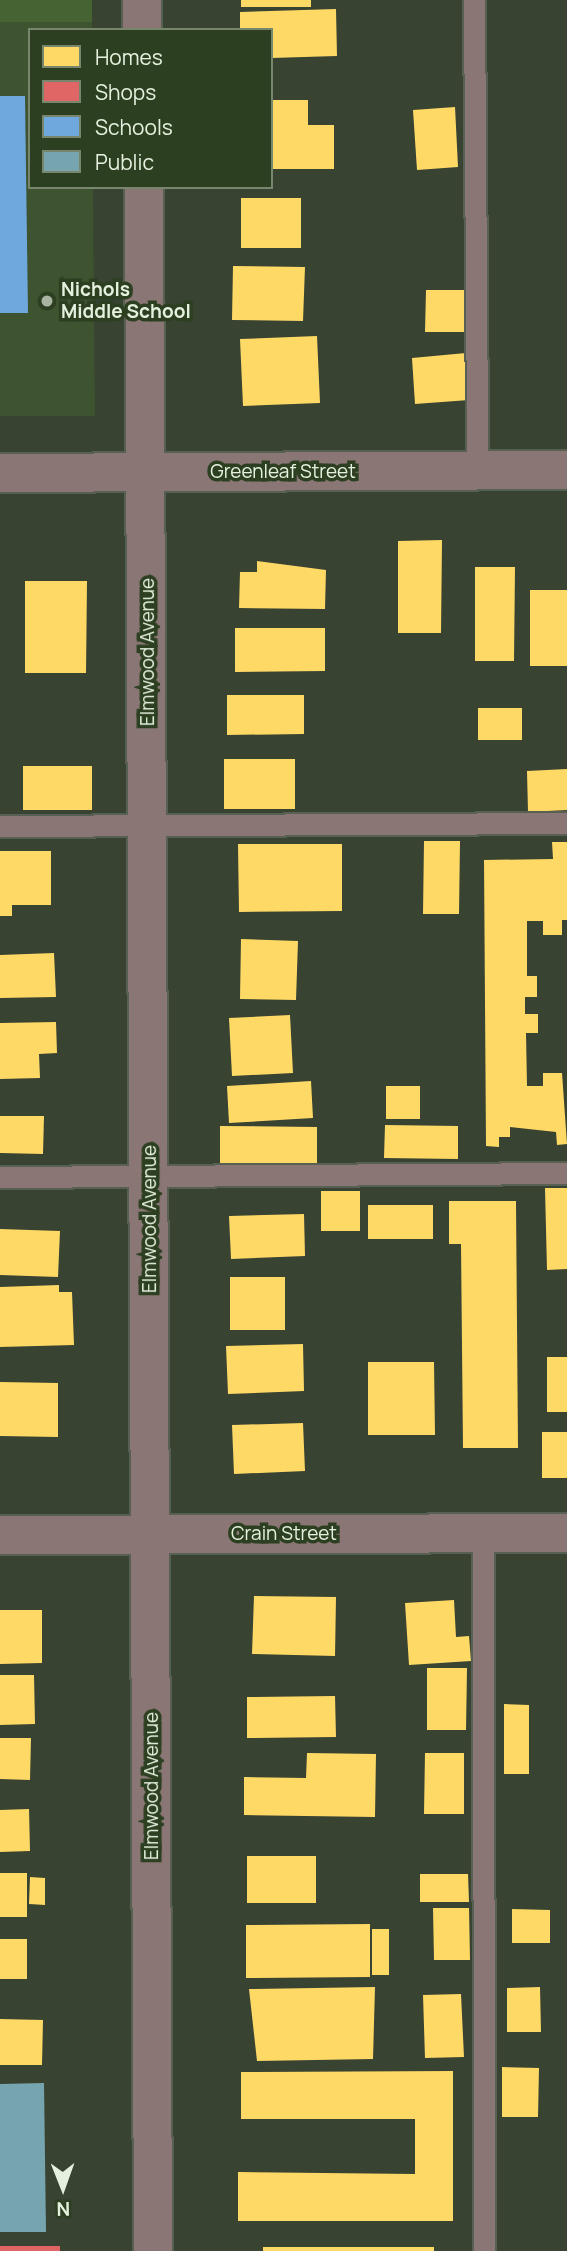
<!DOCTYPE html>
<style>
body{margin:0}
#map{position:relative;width:567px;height:2251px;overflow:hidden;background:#384332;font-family:Manrope,sans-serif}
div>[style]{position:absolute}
.built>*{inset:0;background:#3e5330}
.green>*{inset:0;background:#466333}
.homes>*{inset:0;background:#ffd966}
.shops>*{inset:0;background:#e06666}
.schools>*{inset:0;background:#6fa8dc}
.public>*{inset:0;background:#76a5af}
.roads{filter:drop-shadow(2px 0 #586053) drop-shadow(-2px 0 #586053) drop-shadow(0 2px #586053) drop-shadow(0 -2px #586053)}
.lane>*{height:21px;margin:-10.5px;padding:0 10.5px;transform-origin:10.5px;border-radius:10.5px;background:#897675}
.street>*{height:38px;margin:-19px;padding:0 19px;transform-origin:19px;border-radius:19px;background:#897675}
.dots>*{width:19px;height:19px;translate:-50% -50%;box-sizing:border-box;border:4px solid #2d3f21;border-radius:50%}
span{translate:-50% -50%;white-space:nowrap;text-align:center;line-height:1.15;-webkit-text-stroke:7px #2d3f21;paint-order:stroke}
.poi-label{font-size:19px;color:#e5f0de;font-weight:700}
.left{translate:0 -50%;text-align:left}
.street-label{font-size:19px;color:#e5f0de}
.legend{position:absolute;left:28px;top:28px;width:245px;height:161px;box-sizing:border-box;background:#2d3f21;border:2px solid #77866d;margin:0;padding:9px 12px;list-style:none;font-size:21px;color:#e5f0de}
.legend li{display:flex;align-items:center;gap:14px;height:35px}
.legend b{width:35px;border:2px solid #77866d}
.north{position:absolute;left:28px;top:2153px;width:70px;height:70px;-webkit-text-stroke:5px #2d3f21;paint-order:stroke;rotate:179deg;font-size:19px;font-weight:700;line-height:28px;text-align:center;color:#e5f0de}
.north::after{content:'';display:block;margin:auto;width:24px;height:32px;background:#e5f0de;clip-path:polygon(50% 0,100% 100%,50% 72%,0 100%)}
</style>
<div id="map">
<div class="built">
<i style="clip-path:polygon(0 22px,92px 22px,92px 30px,30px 30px,30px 187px,93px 187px,95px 416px,0 416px)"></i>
</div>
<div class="green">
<i style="clip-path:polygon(0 0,92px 0,92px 22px,0 22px)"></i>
</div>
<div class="homes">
<i style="clip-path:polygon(241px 0,311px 0,311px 7px,241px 7px)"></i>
<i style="clip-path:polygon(336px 9px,337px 56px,271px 58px,271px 30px,240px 30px,240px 12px)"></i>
<i style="clip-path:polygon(271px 100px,308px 100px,308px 125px,334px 125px,334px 169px,271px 169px)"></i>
<i style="clip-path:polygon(455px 107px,458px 167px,417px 170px,413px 110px)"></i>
<i style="clip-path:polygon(241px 198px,301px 198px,301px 248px,241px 248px)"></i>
<i style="clip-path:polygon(233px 266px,305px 267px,303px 321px,232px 320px)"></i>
<i style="clip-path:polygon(426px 290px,465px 290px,464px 332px,425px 332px)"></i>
<i style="clip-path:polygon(317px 336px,320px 403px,243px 406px,240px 339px)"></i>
<i style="clip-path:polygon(466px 353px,469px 400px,415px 404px,412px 358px)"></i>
<i style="clip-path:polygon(442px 540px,441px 633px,398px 633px,398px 541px)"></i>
<i style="clip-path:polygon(257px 561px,326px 570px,325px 609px,239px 608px,240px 572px,257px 572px)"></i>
<i style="clip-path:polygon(475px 567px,515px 567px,514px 661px,475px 661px)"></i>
<i style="clip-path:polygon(25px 581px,87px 581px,86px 673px,25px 673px)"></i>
<i style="clip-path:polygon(530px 590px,567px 590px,567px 666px,530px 666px)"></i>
<i style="clip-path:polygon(235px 628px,325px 628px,325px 671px,235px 672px)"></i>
<i style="clip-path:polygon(227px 695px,304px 695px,304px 734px,227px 735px)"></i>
<i style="clip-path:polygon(478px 708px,522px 708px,522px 740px,478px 740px)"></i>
<i style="clip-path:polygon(224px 759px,295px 759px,295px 809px,224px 809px)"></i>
<i style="clip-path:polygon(23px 766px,92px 766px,92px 810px,23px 810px)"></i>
<i style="clip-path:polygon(567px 769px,567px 810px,528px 812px,527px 771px)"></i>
<i style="clip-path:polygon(424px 841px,460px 841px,459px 914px,423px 914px)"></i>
<i style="clip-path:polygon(552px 842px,567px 842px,567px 920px,562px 920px,562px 935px,543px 935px,543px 921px,527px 921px,527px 976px,537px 976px,537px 997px,525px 997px,525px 1014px,538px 1014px,538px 1033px,526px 1033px,527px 1086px,543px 1086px,543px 1073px,562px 1073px,567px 1144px,557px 1145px,556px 1132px,510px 1127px,510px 1137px,499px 1137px,499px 1147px,486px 1146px,484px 860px,553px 859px)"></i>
<i style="clip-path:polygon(238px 844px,342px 844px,342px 911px,239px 912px)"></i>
<i style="clip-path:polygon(0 851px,51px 851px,51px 905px,12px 905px,12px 916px,0 916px)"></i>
<i style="clip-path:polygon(241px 939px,298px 941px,296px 1000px,240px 999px)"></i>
<i style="clip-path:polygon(54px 953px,56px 997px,0 998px,0 955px)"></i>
<i style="clip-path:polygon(290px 1015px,293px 1073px,232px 1076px,229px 1018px)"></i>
<i style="clip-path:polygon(56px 1022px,57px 1053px,39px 1054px,40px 1078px,0 1079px,0 1023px)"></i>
<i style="clip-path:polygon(311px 1081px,313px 1118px,229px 1123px,227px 1086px)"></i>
<i style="clip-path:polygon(386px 1086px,420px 1086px,420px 1119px,386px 1119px)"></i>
<i style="clip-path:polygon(0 1116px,44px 1116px,43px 1154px,0 1153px)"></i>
<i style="clip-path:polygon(385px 1125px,458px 1126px,458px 1159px,384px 1158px)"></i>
<i style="clip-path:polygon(220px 1126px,317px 1127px,317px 1165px,220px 1164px)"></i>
<i style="clip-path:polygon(545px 1188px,567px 1188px,567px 1269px,547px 1270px)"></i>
<i style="clip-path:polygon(321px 1191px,360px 1191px,360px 1231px,321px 1231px)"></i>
<i style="clip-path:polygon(449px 1201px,516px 1201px,518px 1448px,463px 1448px,461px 1244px,449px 1244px)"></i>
<i style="clip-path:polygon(368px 1205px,433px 1205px,433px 1239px,368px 1239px)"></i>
<i style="clip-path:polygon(304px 1214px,305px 1256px,231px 1259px,229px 1216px)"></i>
<i style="clip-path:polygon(0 1229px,60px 1231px,58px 1277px,0 1275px)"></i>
<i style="clip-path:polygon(230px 1277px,285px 1277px,285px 1330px,230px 1330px)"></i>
<i style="clip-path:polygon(59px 1285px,59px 1292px,72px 1292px,74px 1345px,0 1347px,0 1287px)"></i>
<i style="clip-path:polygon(303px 1344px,304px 1391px,228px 1394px,226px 1346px)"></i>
<i style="clip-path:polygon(547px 1357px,567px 1357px,567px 1412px,547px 1412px)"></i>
<i style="clip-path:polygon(368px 1362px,434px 1362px,435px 1435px,368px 1435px)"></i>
<i style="clip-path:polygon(0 1382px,58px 1383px,58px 1437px,0 1436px)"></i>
<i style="clip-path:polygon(303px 1423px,305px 1471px,234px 1474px,232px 1425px)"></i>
<i style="clip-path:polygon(542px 1432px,567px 1432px,567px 1478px,542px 1478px)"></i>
<i style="clip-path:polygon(254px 1596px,336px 1597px,335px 1656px,252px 1654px)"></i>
<i style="clip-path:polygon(454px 1600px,456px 1637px,469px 1636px,471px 1661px,409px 1665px,405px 1603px)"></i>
<i style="clip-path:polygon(0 1610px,42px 1610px,42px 1663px,0 1664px)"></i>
<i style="clip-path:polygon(427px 1668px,467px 1668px,466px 1730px,427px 1730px)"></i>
<i style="clip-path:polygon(0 1675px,34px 1675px,35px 1724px,0 1725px)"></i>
<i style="clip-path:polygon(335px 1696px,336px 1737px,247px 1738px,247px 1697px)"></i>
<i style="clip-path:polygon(504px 1704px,529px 1705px,529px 1774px,504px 1774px)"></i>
<i style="clip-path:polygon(0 1738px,31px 1738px,30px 1780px,0 1779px)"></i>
<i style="clip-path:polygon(307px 1753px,376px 1754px,375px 1817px,244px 1815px,244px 1777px,306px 1778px)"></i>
<i style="clip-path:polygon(425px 1753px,464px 1753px,464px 1814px,424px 1814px)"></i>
<i style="clip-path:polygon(29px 1809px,30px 1851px,0 1852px,0 1810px)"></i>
<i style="clip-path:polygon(247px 1856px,316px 1856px,316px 1903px,247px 1903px)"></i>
<i style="clip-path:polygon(0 1873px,27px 1873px,27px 1917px,0 1917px)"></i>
<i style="clip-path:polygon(420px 1874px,468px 1874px,469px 1902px,420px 1902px)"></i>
<i style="clip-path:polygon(30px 1877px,45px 1878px,45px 1905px,29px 1904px)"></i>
<i style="clip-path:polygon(433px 1908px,469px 1908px,470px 1960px,434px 1960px)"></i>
<i style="clip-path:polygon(512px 1909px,550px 1910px,550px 1943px,512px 1943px)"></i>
<i style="clip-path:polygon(370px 1924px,370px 1977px,246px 1978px,246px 1925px)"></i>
<i style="clip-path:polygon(372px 1929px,389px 1929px,389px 1975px,372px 1975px)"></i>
<i style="clip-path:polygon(0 1939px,27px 1939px,27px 1979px,0 1979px)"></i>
<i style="clip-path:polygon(375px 1987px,373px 2059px,257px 2061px,249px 1989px)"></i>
<i style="clip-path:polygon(540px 1987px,541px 2032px,507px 2032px,507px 1988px)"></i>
<i style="clip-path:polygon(461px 1994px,464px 2057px,425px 2058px,423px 1995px)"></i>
<i style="clip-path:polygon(0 2019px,43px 2020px,42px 2065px,0 2065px)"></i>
<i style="clip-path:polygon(502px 2067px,539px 2068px,538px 2117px,502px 2117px)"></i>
<i style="clip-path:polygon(453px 2071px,453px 2221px,238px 2221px,238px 2172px,415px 2174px,415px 2119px,241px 2119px,241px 2072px)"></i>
<i style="clip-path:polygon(263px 2247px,434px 2247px,434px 2251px,263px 2251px)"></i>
</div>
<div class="shops">
<i style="clip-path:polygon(0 2246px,60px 2246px,60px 2251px,0 2251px)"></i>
</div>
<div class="schools">
<i style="clip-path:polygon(0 96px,25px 96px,28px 313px,0 313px)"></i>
</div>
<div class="public">
<i style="clip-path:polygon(44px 2083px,46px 2232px,0 2232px,0 2084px)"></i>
</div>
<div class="roads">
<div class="lane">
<i style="left:474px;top:0;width:471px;rotate:89.6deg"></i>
<i style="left:0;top:826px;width:567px;rotate:-0.3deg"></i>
<i style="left:0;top:1177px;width:567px;rotate:-0.4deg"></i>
<i style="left:483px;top:1534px;width:717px;rotate:89.92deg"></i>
</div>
<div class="street">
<i style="left:142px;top:0;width:30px;rotate:90deg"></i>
<i style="left:144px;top:187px;width:2064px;rotate:89.75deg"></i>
<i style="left:0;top:473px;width:567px;rotate:-0.3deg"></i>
<i style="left:0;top:1535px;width:567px;rotate:-0.2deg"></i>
</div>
</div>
<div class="dots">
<i style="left:47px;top:301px;background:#a8b3a2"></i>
</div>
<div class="poi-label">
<span class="left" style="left:61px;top:301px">Nichols<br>Middle School</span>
</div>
<div class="street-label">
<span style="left:283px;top:472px">Greenleaf Street</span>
<span style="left:148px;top:652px;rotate:-90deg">Elmwood Avenue</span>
<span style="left:150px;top:1219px;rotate:-90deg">Elmwood Avenue</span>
<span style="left:284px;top:1534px">Crain Street</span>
<span style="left:152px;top:1786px;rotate:-90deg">Elmwood Avenue</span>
</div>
<ul class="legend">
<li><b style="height:19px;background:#ffd966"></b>Homes</li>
<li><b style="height:19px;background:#e06666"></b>Shops</li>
<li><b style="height:19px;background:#6fa8dc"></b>Schools</li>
<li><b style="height:19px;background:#76a5af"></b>Public</li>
</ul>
<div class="north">N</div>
</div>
